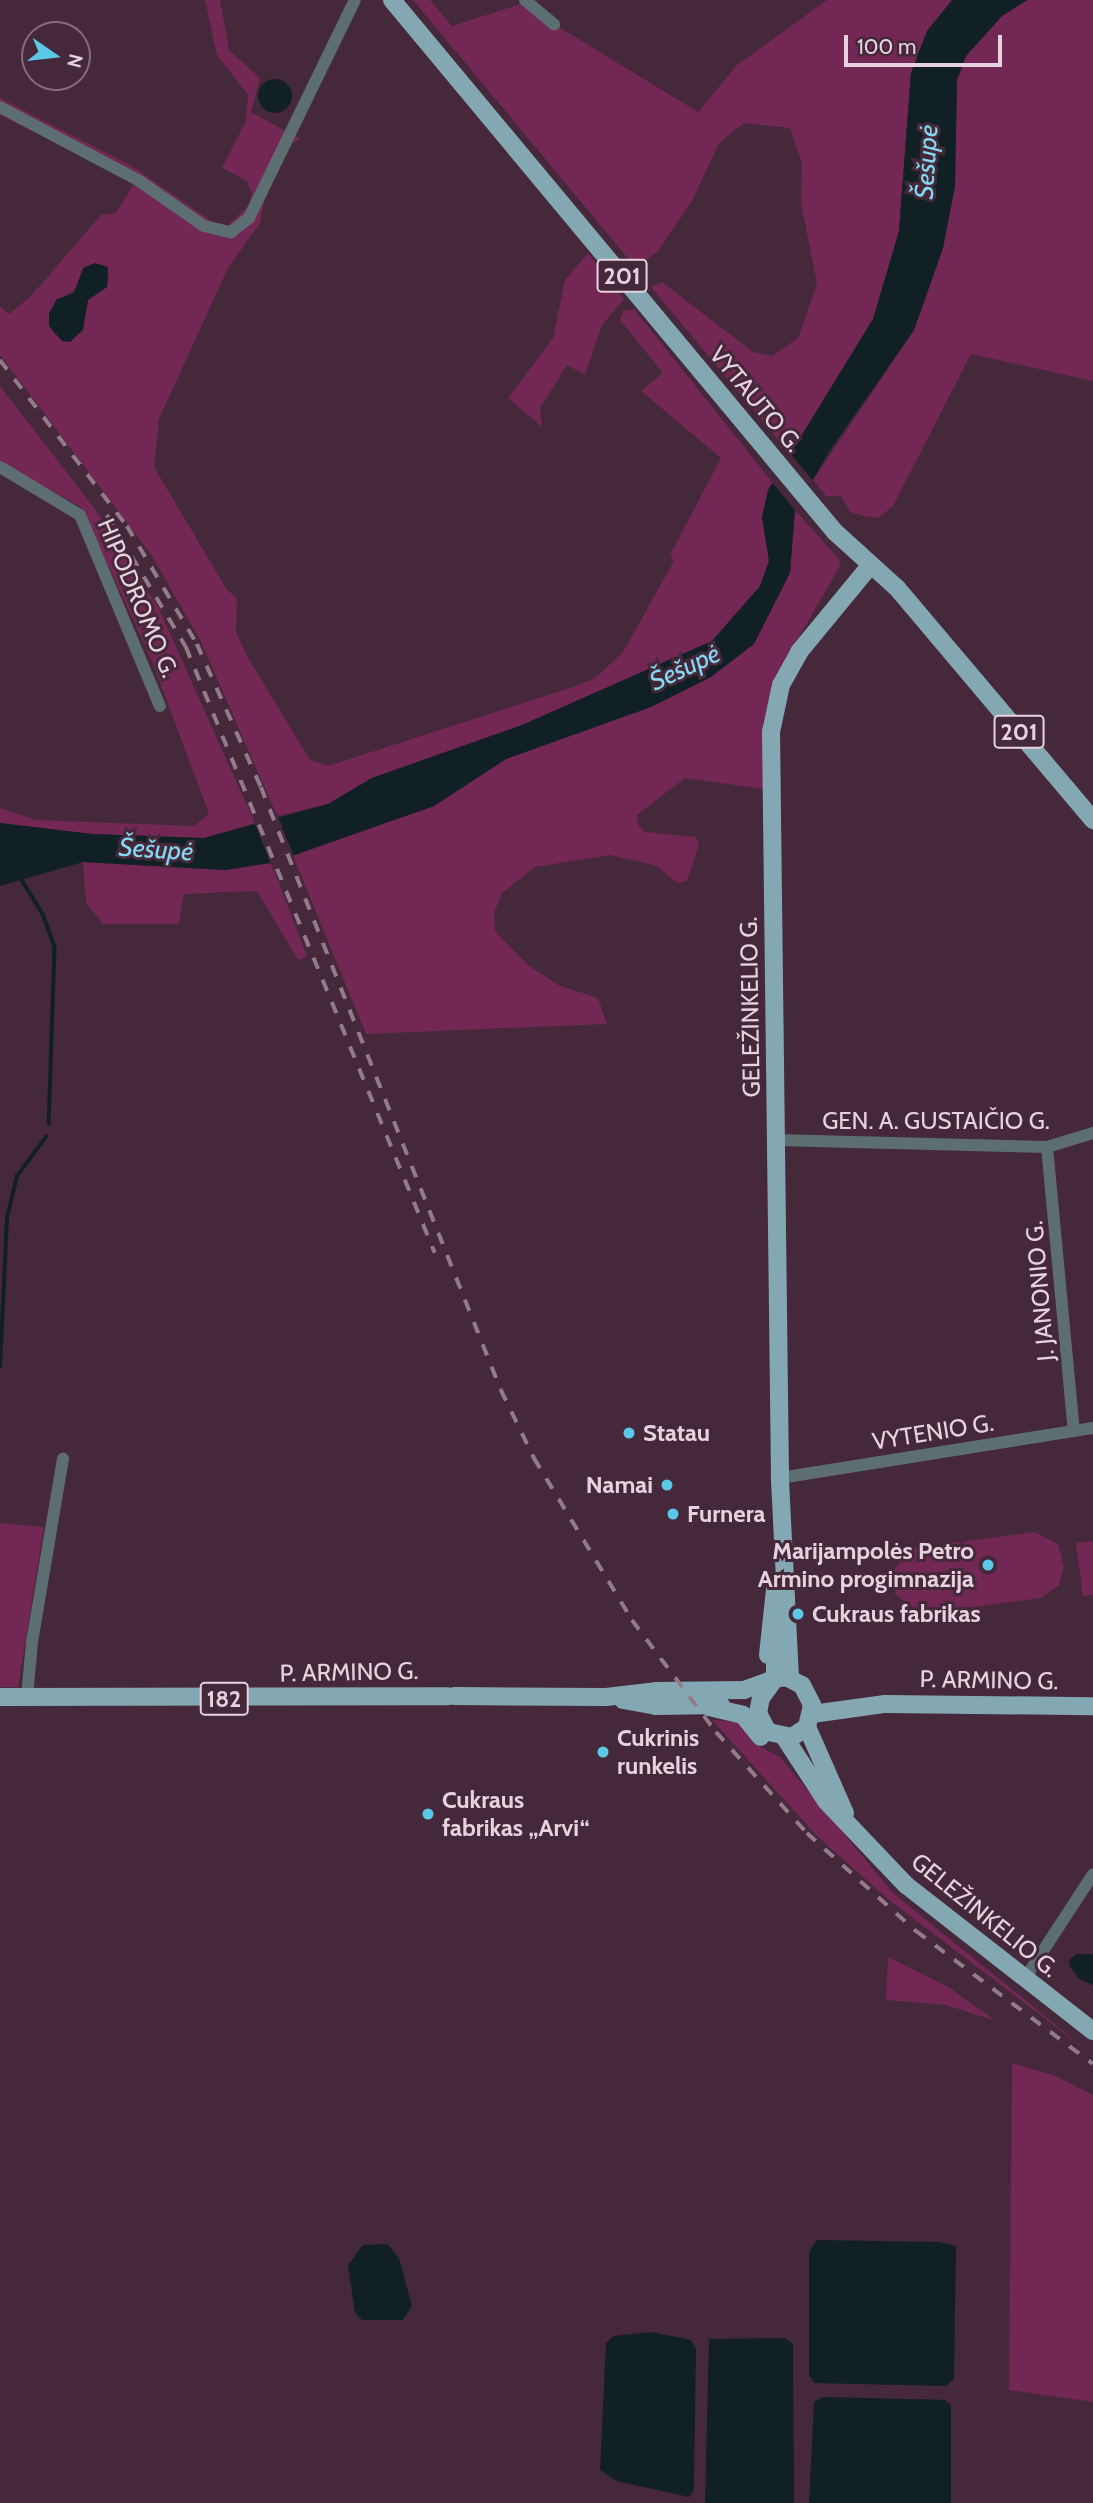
<!DOCTYPE html>
<meta charset="utf-8">
<style>
body{margin:0}
#map{position:relative;width:1093px;height:2503px;overflow:hidden;background:#452839;font-family:Cabin,sans-serif}
div>[style]{position:absolute}
.green>*{inset:0;background:#722755}
.water>*{inset:0;background:#102025}
.round{border-radius:50%}
.pier>*{inset:0;background:#452839}
.stream>*{height:3.5px;margin:-1.75px;padding:0 1.75px;transform-origin:1.75px;border-radius:1.75px;background:#102025}
.street>*{height:12px;margin:-6px;padding:0 6px;transform-origin:6px;border-radius:6px;background:#5d6e73}
.primary>*{height:18px;margin:-9px;padding:0 9px;transform-origin:9px;border-radius:9px;background:#84a8b3}
.rail>*{height:3.5px;margin-top:-1.75px;transform-origin:0;background:repeating-linear-gradient(90deg,#947b89 0 12px,transparent 0 24px)}
.dots>*{width:19px;height:19px;translate:-50% -50%;box-sizing:border-box;border:4px solid #452839;border-radius:50%}
span{translate:-50% -50%;white-space:nowrap;text-align:center;line-height:1.15;-webkit-text-stroke:6px #452839;paint-order:stroke}
.shield-label span{padding:2px 5px;background:#452839;border:2px solid;border-radius:5px;-webkit-text-stroke-width:0}
.shield-label{font-size:23px;color:#e7d3dd;font-weight:700}
.street-label{font-size:24px;color:#e7d3dd}
.poi-label{font-size:24px;color:#e7d3dd;font-weight:700}
.left{translate:0 -50%;text-align:left}
.right{translate:-100% -50%;text-align:right}
.water-label{font-size:26px;color:#83d9f2;font-style:italic}
.north{position:absolute;left:21px;top:21px;width:70px;height:70px;box-sizing:border-box;background:#452839;border:2px solid #866c7b;border-radius:50%;rotate:104deg;font-size:19px;font-weight:700;line-height:28px;text-align:center;color:#e7d3dd}
.north::after{content:'';display:block;margin:auto;width:24px;height:32px;background:#5ac8e6;clip-path:polygon(50% 0,100% 100%,50% 72%,0 100%)}
.scale{position:absolute;left:844px;top:35px;width:158px;height:32px;box-sizing:border-box;border:4px solid #e7d3dd;border-top:0;padding-left:9px;font-size:21px;line-height:24px;white-space:nowrap;color:#e7d3dd;-webkit-text-stroke:5px #452839;paint-order:stroke}
</style>
<div id="map">
<div class="green">
<i style="clip-path:polygon(evenodd,205px 0,220px 0,229px 50px,260px 78px,251px 112px,300px 139px,291px 144px,266px 192px,260px 223px,228px 268px,159px 419px,154px 467px,226px 588px,237px 599px,236px 632px,248px 658px,310px 760px,328px 766px,576px 686px,595px 678px,623px 652px,674px 561px,670px 555px,721px 458px,641px 391px,663px 373px,620px 320px,623px 311px,634px 309px,773px 483px,762px 517px,769px 561px,760px 587px,712px 641px,522px 725px,372px 778px,328px 804px,277px 816px,201px 642px,152px 556px,0 355px,0 306px,9px 314px,30px 297px,101px 215px,116px 213px,135px 182px,0 115px,0 98px,132px 166px,217px 225px,228px 225px,248px 206px,252px 194px,247px 181px,222px 168px,246px 121px,248px 95px,217px 55px,205px 0,109px 272px,107px 287px,88px 300px,83px 329px,57px 336px,49px 326px,49px 313px,67px 294px,109px 272px)"></i>
<i style="clip-path:polygon(413px 0,430px 0,452px 26px,527px 2px,554px 24px,698px 112px,737px 65px,827px 0,952px 0,927px 31px,911px 73px,899px 231px,887px 279px,873px 319px,791px 455px,651px 287px,662px 282px,753px 352px,772px 356px,798px 338px,817px 284px,801px 203px,802px 163px,790px 128px,744px 123px,719px 143px,692px 201px,658px 251px,636px 268px)"></i>
<i style="clip-path:polygon(1027px 0,1093px 0,1093px 381px,971px 354px,893px 506px,878px 518px,864px 516px,850px 512px,841px 496px,826px 496px,813px 480px,914px 330px,943px 248px,955px 186px,957px 80px,966px 56px,1002px 16px)"></i>
<i style="clip-path:polygon(588px 253px,624px 299px,602px 325px,585px 375px,567px 365px,540px 408px,542px 427px,508px 398px,553px 338px,565px 280px)"></i>
<i style="clip-path:polygon(0 386px,95px 509px,159px 609px,255px 823px,204px 838px,92px 834px,0 823px,0 808px,36px 820px,194px 826px,209px 814px,152px 661px,81px 507px,0 462px)"></i>
<i style="clip-path:polygon(795px 510px,839px 559px,840px 566px,784px 663px,763px 731px,763px 789px,685px 778px,637px 815px,638px 825px,645px 832px,696px 837px,699px 844px,687px 881px,677px 883px,657px 866px,610px 855px,535px 867px,502px 893px,494px 913px,495px 931px,528px 965px,558px 985px,598px 998px,607px 1024px,366px 1034px,293px 856px,434px 806px,506px 759px,651px 707px,790px 573px)"></i>
<i style="clip-path:polygon(83px 862px,225px 870px,271px 863px,307px 956px,298px 960px,257px 891px,184px 894px,179px 924px,103px 924px,86px 903px)"></i>
<i style="clip-path:polygon(0 1523px,44px 1527px,18px 1687px,0 1687px)"></i>
<i style="clip-path:polygon(1035px 1532px,1058px 1544px,1064px 1567px,1059px 1585px,1041px 1598px,922px 1614px,895px 1594px,895px 1568px,914px 1548px)"></i>
<i style="clip-path:polygon(1093px 1541px,1093px 1595px,1083px 1596px,1076px 1543px)"></i>
<i style="clip-path:polygon(712px 1720px,738px 1722px,754px 1743px,780px 1757px,893px 1893px,1093px 2055px,889px 1900px,818px 1837px)"></i>
<i style="clip-path:polygon(888px 1957px,950px 1988px,996px 2021px,946px 2005px,886px 2000px)"></i>
<i style="clip-path:polygon(1012px 2063px,1056px 2076px,1093px 2095px,1093px 2402px,1009px 2390px)"></i>
</div>
<div class="water">
<i style="clip-path:polygon(952px 0,1027px 0,1002px 16px,966px 56px,957px 80px,955px 186px,943px 248px,914px 330px,829px 452px,795px 510px,790px 573px,754px 644px,711px 677px,651px 707px,506px 759px,434px 806px,271px 863px,225px 870px,83px 862px,0 886px,0 823px,92px 834px,204px 838px,328px 804px,372px 778px,522px 725px,712px 641px,760px 586px,769px 561px,762px 517px,768px 490px,873px 319px,899px 231px,911px 73px,927px 31px)"></i>
<i class="round" style="left:258px;top:79px;width:34px;height:34px"></i>
<i style="clip-path:polygon(95px 263px,108px 267px,107px 287px,88px 300px,83px 330px,70px 342px,62px 341px,49px 326px,49px 313px,57px 299px,74px 293px,83px 268px)"></i>
<i style="clip-path:polygon(1077px 1954px,1093px 1954px,1093px 1985px,1079px 1979px,1070px 1967px,1069px 1960px)"></i>
<i style="clip-path:polygon(817px 2240px,939px 2242px,956px 2246px,954px 2379px,946px 2386px,814px 2383px,809px 2375px,809px 2252px)"></i>
<i style="clip-path:polygon(387px 2244px,399px 2258px,412px 2306px,403px 2320px,362px 2320px,355px 2313px,348px 2265px,363px 2245px)"></i>
<i style="clip-path:polygon(651px 2332px,691px 2340px,696px 2349px,694px 2490px,689px 2497px,616px 2481px,600px 2470px,606px 2343px,613px 2336px)"></i>
<i style="clip-path:polygon(785px 2338px,793px 2344px,794px 2503px,705px 2503px,709px 2339px)"></i>
<i style="clip-path:polygon(823px 2397px,945px 2400px,951px 2405px,951px 2503px,809px 2503px,814px 2402px)"></i>
</div>
<div class="pier">
<i style="clip-path:polygon(789px 452px,815px 483px,798px 514px,770px 480px)"></i>
<i style="clip-path:polygon(276px 812px,295px 859px,272px 867px,253px 819px)"></i>
</div>
<div class="stream">
<i style="left:20px;top:877px;width:44px;rotate:58.1deg"></i>
<i style="left:43px;top:914px;width:35px;rotate:70deg"></i>
<i style="left:55px;top:947px;width:177px;rotate:91.9deg"></i>
<i style="left:0;top:1367px;width:149px;rotate:-87.3deg"></i>
<i style="left:7px;top:1218px;width:43px;rotate:-76.6deg"></i>
<i style="left:17px;top:1176px;width:49px;rotate:-53.4deg"></i>
</div>
<div class="street">
<i style="left:525px;top:0;width:38px;rotate:40deg"></i>
<i style="left:0;top:107px;width:156px;rotate:27.9deg"></i>
<i style="left:138px;top:180px;width:80px;rotate:34.9deg"></i>
<i style="left:204px;top:226px;width:28px;rotate:13deg"></i>
<i style="left:231px;top:232px;width:23px;rotate:-38deg"></i>
<i style="left:249px;top:218px;width:242px;rotate:-64.1deg"></i>
<i style="left:0;top:467px;width:93px;rotate:31deg"></i>
<i style="left:80px;top:515px;width:207px;rotate:67.3deg"></i>
<i style="left:776px;top:1140px;width:271px;rotate:1.5deg"></i>
<i style="left:1047px;top:1147px;width:48px;rotate:-16.9deg"></i>
<i style="left:1047px;top:1147px;width:285px;rotate:84.6deg"></i>
<i style="left:780px;top:1478px;width:317px;rotate:-9.1deg"></i>
<i style="left:27px;top:1697px;width:55px;rotate:-84.8deg"></i>
<i style="left:32px;top:1642px;width:186px;rotate:-80.4deg"></i>
<i style="left:1024px;top:1980px;width:126px;rotate:-56.9deg"></i>
</div>
<div class="primary">
<i style="left:392px;top:0;width:692px;rotate:50.22deg"></i>
<i style="left:835px;top:532px;width:84px;rotate:42.1deg"></i>
<i style="left:897px;top:588px;width:304px;rotate:49.8deg"></i>
<i style="left:768px;top:1655px;width:66px;rotate:-83.9deg"></i>
<i style="left:790px;top:1678px;width:200px;rotate:-92.9deg"></i>
<i style="left:780px;top:1478px;width:746px;rotate:-90.69deg"></i>
<i style="left:771px;top:732px;width:48px;rotate:-78deg"></i>
<i style="left:781px;top:685px;width:38px;rotate:-61deg"></i>
<i style="left:799px;top:652px;width:112px;rotate:-50.5deg"></i>
<i style="left:454px;top:1696px;width:152px;rotate:0.4deg"></i>
<i style="left:606px;top:1697px;width:50px;rotate:-6.8deg"></i>
<i style="left:656px;top:1691px;width:88px;rotate:-0.7deg"></i>
<i style="left:744px;top:1690px;width:33px;rotate:-20deg"></i>
<i style="left:775px;top:1679px;width:11px;rotate:-10deg"></i>
<i style="left:786px;top:1677px;width:18px;rotate:27deg"></i>
<i style="left:802px;top:1685px;width:22px;rotate:63deg"></i>
<i style="left:812px;top:1705px;width:23px;rotate:103deg"></i>
<i style="left:807px;top:1727px;width:18px;rotate:146deg"></i>
<i style="left:792px;top:1737px;width:25px;rotate:-168deg"></i>
<i style="left:768px;top:1732px;width:21px;rotate:-118deg"></i>
<i style="left:758px;top:1713px;width:15px;rotate:-79deg"></i>
<i style="left:761px;top:1698px;width:24px;rotate:-54deg"></i>
<i style="left:775px;top:1679px;width:37px;rotate:-90deg"></i>
<i style="left:0;top:1697px;width:448px;rotate:-0.1deg"></i>
<i style="left:623px;top:1700px;width:34px;rotate:10deg"></i>
<i style="left:656px;top:1706px;width:65px;rotate:-0.9deg"></i>
<i style="left:709px;top:1707px;width:35px;rotate:13deg"></i>
<i style="left:743px;top:1715px;width:28px;rotate:51deg"></i>
<i style="left:812px;top:1714px;width:74px;rotate:-7.8deg"></i>
<i style="left:885px;top:1704px;width:208px;rotate:0.6deg"></i>
<i style="left:807px;top:1727px;width:94px;rotate:66.2deg"></i>
<i style="left:785px;top:1738px;width:75px;rotate:56.9deg"></i>
<i style="left:826px;top:1801px;width:116px;rotate:46.4deg"></i>
<i style="left:906px;top:1885px;width:237px;rotate:38deg"></i>
</div>
<div class="rail">
<i style="left:0;top:360px;width:209px;rotate:52.6deg"></i>
<i style="left:127px;top:526px;width:137px;rotate:59.3deg"></i>
<i style="left:197px;top:644px;width:157px;rotate:65.9deg"></i>
<i style="left:261px;top:787px;width:649px;rotate:68.3deg"></i>
<i style="left:501px;top:1390px;width:76px;rotate:64.1deg"></i>
<i style="left:534px;top:1458px;width:189px;rotate:58.8deg"></i>
<i style="left:632px;top:1620px;width:140px;rotate:53.1deg"></i>
<i style="left:716px;top:1732px;width:136px;rotate:48deg"></i>
<i style="left:807px;top:1833px;width:147px;rotate:42deg"></i>
<i style="left:916px;top:1931px;width:221px;rotate:36.9deg"></i>
<i style="left:107px;top:515px;width:154px;rotate:59.1deg"></i>
<i style="left:186px;top:647px;width:655px;rotate:67.66deg"></i>
</div>
<div class="dots">
<i style="left:629px;top:1433px;background:#5ac8e6"></i>
<i style="left:667px;top:1485px;background:#5ac8e6"></i>
<i style="left:673px;top:1514px;background:#5ac8e6"></i>
<i style="left:988px;top:1565px;background:#5ac8e6"></i>
<i style="left:798px;top:1614px;background:#5ac8e6"></i>
<i style="left:603px;top:1752px;background:#5ac8e6"></i>
<i style="left:428px;top:1814px;background:#5ac8e6"></i>
</div>
<div class="shield-label">
<span style="left:622px;top:276px">201</span>
<span style="left:1019px;top:732px">201</span>
<span style="left:224px;top:1699px">182</span>
</div>
<div class="street-label">
<span style="left:756px;top:399px;rotate:50deg">VYTAUTO G.</span>
<span style="left:138px;top:598px;rotate:67deg">HIPODROMO G.</span>
<span style="left:750px;top:1007px;rotate:-91deg">GELEŽINKELIO G.</span>
<span style="left:936px;top:1121px">GEN. A. GUSTAIČIO G.</span>
<span style="left:1040px;top:1291px;rotate:-95deg">J. JANONIO G.</span>
<span style="left:933px;top:1432px;rotate:-9deg">VYTENIO G.</span>
<span style="left:349px;top:1672px;rotate:-1deg">P. ARMINO G.</span>
<span style="left:989px;top:1680px;rotate:1deg">P. ARMINO G.</span>
<span style="left:985px;top:1915px;rotate:39deg">GELEŽINKELIO G.</span>
</div>
<div class="poi-label">
<span class="left" style="left:643px;top:1433px">Statau</span>
<span class="right" style="left:653px;top:1485px">Namai</span>
<span class="left" style="left:687px;top:1514px">Furnera</span>
<span class="right" style="left:974px;top:1565px">Marijampolės Petro<br>Armino progimnazija</span>
<span class="left" style="left:812px;top:1614px">Cukraus fabrikas</span>
<span class="left" style="left:617px;top:1752px">Cukrinis<br>runkelis</span>
<span class="left" style="left:442px;top:1814px">Cukraus<br>fabrikas „Arvi“</span>
</div>
<div class="water-label">
<span style="left:927px;top:162px;rotate:-86deg">Šešupė</span>
<span style="left:685px;top:668px;rotate:-25deg">Šešupė</span>
<span style="left:156px;top:850px;rotate:4deg">Šešupė</span>
</div>
<div class="north">N</div>
<div class="scale">100 m</div>
</div>
